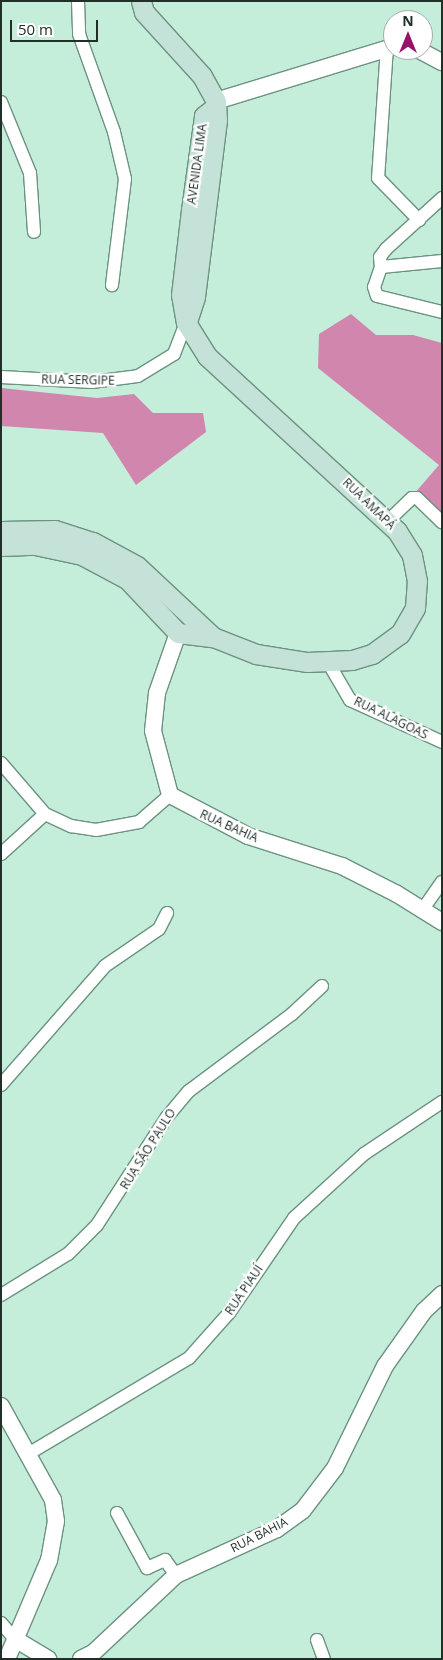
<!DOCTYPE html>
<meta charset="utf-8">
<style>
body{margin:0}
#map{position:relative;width:443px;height:1660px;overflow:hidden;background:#c4edda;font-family:"Open Sans",sans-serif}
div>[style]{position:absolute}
.forest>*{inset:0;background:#d086ad}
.roads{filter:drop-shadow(1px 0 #6c9281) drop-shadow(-1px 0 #6c9281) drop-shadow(0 1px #6c9281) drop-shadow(0 -1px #6c9281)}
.minor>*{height:12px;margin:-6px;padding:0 6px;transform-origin:6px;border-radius:6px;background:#fff}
.tertiary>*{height:16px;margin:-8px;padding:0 8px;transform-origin:8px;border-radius:8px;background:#fff}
.secondary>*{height:19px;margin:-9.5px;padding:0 9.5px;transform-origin:9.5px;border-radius:9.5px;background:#c4e2d7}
span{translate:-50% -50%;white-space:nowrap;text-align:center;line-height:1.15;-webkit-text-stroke:4.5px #fff;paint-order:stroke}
.street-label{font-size:12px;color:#203029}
.frame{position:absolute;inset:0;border:2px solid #203029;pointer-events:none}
.north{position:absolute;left:383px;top:10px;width:50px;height:50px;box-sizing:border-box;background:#fff;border:1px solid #a6aca9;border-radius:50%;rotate:0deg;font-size:14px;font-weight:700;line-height:20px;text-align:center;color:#203029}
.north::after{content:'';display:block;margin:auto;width:18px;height:22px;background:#96136a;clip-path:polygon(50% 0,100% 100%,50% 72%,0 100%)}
.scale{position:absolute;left:10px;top:20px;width:88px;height:22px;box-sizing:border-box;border:2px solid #203029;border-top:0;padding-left:6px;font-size:15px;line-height:18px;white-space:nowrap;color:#203029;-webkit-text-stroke:4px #fff;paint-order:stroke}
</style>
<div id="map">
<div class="forest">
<i style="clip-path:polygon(351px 314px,376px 335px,413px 335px,442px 343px,442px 512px,436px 518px,414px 494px,439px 465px,318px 368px,319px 334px)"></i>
<i style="clip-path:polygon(1px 388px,97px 398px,134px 394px,153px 413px,203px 413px,206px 432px,136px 485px,103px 433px,1px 426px)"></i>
</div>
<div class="roads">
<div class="minor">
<i style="left:78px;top:1px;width:33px;rotate:88deg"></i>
<i style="left:79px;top:34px;width:104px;rotate:70.3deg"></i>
<i style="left:114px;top:132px;width:48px;rotate:76.8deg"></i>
<i style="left:125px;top:179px;width:107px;rotate:97deg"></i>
<i style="left:387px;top:47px;width:131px;rotate:93.9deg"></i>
<i style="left:378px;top:178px;width:59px;rotate:45.7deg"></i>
<i style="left:1px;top:102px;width:77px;rotate:67.8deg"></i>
<i style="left:30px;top:173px;width:59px;rotate:86.1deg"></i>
<i style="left:442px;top:261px;width:61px;rotate:174.4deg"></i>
<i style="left:381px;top:267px;width:21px;rotate:109deg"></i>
<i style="left:374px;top:287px;width:9px;rotate:72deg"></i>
<i style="left:377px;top:296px;width:67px;rotate:13.8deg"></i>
<i style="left:381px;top:267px;width:10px;rotate:-96deg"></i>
<i style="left:380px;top:257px;width:10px;rotate:-53deg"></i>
<i style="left:386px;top:249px;width:76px;rotate:-42.3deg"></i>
<i style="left:1px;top:377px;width:91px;rotate:3.1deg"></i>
<i style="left:92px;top:382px;width:46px;rotate:-7.4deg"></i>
<i style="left:138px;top:376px;width:42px;rotate:-31.4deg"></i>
<i style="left:174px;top:354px;width:33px;rotate:-69deg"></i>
<i style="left:388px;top:521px;width:33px;rotate:-44deg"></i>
<i style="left:412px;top:498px;width:5px"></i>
<i style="left:417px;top:498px;width:35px;rotate:44deg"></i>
<i style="left:329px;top:664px;width:42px;rotate:59.7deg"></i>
<i style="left:350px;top:700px;width:101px;rotate:24.5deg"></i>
<i style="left:1px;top:763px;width:67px;rotate:49.2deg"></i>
<i style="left:45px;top:814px;width:29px;rotate:25deg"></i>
<i style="left:71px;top:826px;width:25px;rotate:9deg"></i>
<i style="left:96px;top:830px;width:44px;rotate:-10.5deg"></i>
<i style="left:139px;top:822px;width:41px;rotate:-41.1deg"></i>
<i style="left:1px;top:854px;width:59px;rotate:-42.3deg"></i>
<i style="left:423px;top:909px;width:33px;rotate:-55deg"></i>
<i style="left:1px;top:1085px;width:158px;rotate:-48.8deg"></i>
<i style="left:105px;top:966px;width:65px;rotate:-34.4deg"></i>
<i style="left:159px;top:929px;width:18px;rotate:-63deg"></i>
<i style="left:1px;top:1295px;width:79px;rotate:-31.5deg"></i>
<i style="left:68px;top:1254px;width:41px;rotate:-45deg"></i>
<i style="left:97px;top:1225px;width:129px;rotate:-57.1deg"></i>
<i style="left:167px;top:1117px;width:34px;rotate:-50deg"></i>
<i style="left:189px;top:1091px;width:129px;rotate:-36.8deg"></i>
<i style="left:292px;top:1014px;width:41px;rotate:-43deg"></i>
<i style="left:28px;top:1454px;width:187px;rotate:-30.8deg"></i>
<i style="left:189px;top:1358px;width:60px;rotate:-48.4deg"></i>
<i style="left:229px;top:1313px;width:115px;rotate:-55.6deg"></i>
<i style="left:294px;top:1218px;width:95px;rotate:-42.4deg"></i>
<i style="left:364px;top:1154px;width:94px;rotate:-33.7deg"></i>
<i style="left:117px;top:1513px;width:63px;rotate:61.4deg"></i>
<i style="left:147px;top:1568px;width:20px;rotate:-24deg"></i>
<i style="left:165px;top:1560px;width:19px;rotate:54deg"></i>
<i style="left:1px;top:1623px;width:21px;rotate:49deg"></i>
<i style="left:317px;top:1640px;width:20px;rotate:70deg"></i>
</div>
<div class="tertiary">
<i style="left:419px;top:50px;width:26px;rotate:28deg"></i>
<i style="left:216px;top:101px;width:185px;rotate:-17deg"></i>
<i style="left:178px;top:633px;width:64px;rotate:109.3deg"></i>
<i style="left:157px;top:693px;width:38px;rotate:96deg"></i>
<i style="left:153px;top:731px;width:66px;rotate:75.1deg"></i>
<i style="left:170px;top:795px;width:88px;rotate:27.7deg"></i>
<i style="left:248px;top:836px;width:99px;rotate:17.7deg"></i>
<i style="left:342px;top:866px;width:62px;rotate:27deg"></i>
<i style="left:397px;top:894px;width:53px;rotate:31.9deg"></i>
<i style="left:1px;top:1406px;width:107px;rotate:61deg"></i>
<i style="left:53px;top:1500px;width:21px;rotate:82deg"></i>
<i style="left:56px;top:1521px;width:40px;rotate:100deg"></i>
<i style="left:49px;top:1560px;width:108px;rotate:113deg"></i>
<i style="left:15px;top:1639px;width:39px;rotate:31deg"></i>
<i style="left:81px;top:1659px;width:13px;rotate:-27deg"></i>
<i style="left:93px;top:1653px;width:114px;rotate:-43.2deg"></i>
<i style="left:176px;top:1575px;width:111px;rotate:-24.5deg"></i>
<i style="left:277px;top:1529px;width:32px;rotate:-36deg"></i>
<i style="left:303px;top:1510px;width:53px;rotate:-52.7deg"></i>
<i style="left:335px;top:1468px;width:114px;rotate:-63.9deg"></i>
<i style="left:385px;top:1366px;width:67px;rotate:-54.7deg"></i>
<i style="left:424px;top:1311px;width:25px;rotate:-43deg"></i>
</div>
<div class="secondary">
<i style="left:141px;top:1px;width:11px;rotate:75deg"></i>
<i style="left:144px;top:12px;width:86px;rotate:47.8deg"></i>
<i style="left:202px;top:76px;width:29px;rotate:61deg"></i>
<i style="left:216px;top:101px;width:19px;rotate:87deg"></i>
<i style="left:217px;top:120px;width:178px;rotate:97.1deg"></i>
<i style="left:195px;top:297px;width:25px;rotate:108deg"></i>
<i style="left:1px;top:531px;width:54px;rotate:-1.1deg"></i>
<i style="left:55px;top:530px;width:40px;rotate:18deg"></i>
<i style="left:93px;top:542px;width:50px;rotate:28.6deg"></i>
<i style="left:137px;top:566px;width:104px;rotate:43.1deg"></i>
<i style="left:213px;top:637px;width:46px;rotate:21.6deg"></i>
<i style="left:256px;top:654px;width:52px;rotate:8.9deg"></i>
<i style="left:307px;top:662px;width:45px;rotate:-2.5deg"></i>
<i style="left:352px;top:660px;width:21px;rotate:-17deg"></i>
<i style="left:372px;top:654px;width:34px;rotate:-36deg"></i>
<i style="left:400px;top:634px;width:30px;rotate:-60deg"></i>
<i style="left:415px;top:608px;width:27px;rotate:-86deg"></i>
<i style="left:417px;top:581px;width:26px;rotate:-101deg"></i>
<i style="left:412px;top:555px;width:28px;rotate:-122deg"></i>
<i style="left:397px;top:531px;width:258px;rotate:-137.4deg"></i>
<i style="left:207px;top:356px;width:39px;rotate:-122deg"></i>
<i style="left:186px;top:323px;width:28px;rotate:-100deg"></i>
<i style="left:181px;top:295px;width:86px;rotate:-83.3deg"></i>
<i style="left:191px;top:210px;width:95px;rotate:-82.1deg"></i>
<i style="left:204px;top:116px;width:13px;rotate:-39deg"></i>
<i style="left:1px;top:546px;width:34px;rotate:-2deg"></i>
<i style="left:35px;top:545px;width:48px;rotate:12deg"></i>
<i style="left:82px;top:555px;width:51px;rotate:28.1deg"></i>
<i style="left:127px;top:579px;width:74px;rotate:46.6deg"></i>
<i style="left:178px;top:633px;width:35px;rotate:7deg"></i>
</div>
</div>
<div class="street-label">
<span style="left:197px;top:164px;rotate:-82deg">AVENIDA LIMA</span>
<span style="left:78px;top:380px;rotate:1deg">RUA SERGIPE</span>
<span style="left:369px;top:504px;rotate:44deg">RUA AMAPÁ</span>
<span style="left:391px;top:718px;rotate:26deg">RUA ALAGOAS</span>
<span style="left:229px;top:826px;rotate:24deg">RUA BAHIA</span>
<span style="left:148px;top:1149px;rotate:-58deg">RUA SÃO PAULO</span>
<span style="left:244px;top:1290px;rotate:-56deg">RUA PIAUÍ</span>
<span style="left:259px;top:1535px;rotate:-27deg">RUA BAHIA</span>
</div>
<div class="frame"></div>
<div class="north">N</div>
<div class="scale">50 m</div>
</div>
